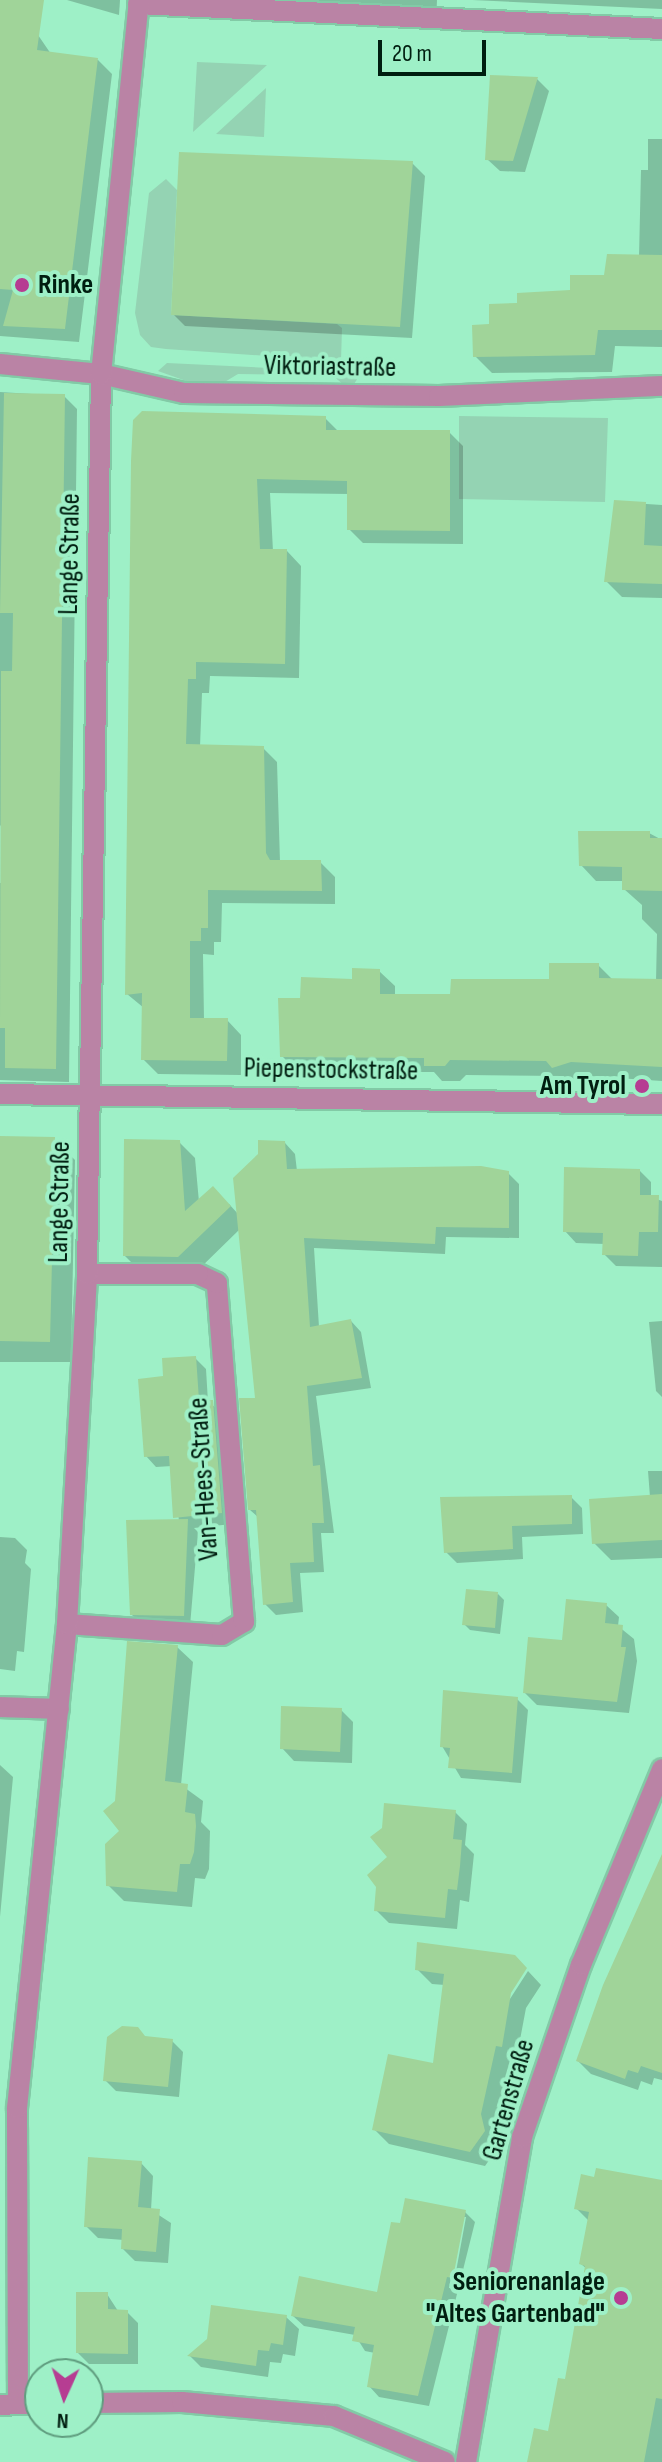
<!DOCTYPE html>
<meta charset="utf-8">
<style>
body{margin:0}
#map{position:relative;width:662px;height:2462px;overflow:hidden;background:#9ef0c7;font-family:"Sofia Sans Condensed",sans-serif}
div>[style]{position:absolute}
.green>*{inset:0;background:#94d3b3}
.shadow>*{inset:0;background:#0003}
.building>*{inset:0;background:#a0d499}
.roads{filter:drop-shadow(2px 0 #82caa6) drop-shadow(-2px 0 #82caa6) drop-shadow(0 2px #82caa6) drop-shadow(0 -2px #82caa6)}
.street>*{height:20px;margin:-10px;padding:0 10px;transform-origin:10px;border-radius:10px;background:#ba83a5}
.dots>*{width:22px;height:22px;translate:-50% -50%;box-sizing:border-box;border:4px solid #9ef0c7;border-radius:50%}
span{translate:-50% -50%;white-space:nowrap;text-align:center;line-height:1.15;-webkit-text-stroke:8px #9ef0c7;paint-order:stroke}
.poi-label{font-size:28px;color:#001e10;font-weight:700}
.left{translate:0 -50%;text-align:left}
.right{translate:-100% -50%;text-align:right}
.street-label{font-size:28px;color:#001e10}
.north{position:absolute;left:24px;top:2358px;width:80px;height:80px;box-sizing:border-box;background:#9ef0c7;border:2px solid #5f9c7e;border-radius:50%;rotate:183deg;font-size:22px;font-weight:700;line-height:32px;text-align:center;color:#001e10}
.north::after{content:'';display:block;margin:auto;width:28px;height:36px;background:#b63d92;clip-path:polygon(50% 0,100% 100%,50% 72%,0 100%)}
.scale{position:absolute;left:378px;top:40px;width:108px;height:36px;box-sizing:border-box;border:4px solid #001e10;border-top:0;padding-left:10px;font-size:24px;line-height:28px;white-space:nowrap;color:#001e10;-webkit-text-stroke:6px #9ef0c7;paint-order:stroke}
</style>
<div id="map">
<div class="green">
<i style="clip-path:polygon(197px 62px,267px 65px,193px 132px)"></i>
<i style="clip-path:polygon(266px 88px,264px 137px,216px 134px)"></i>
<i style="clip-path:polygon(166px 179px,177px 190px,171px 315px,337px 324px,342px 328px,341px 361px,166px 349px,151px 347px,140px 335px,135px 313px,149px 193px)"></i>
<i style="clip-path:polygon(167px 363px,269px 368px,363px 370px,354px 384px,344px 385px,332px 375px,238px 374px,223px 383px,189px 382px,158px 371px)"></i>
<i style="clip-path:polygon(459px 416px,608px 418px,605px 502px,459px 499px)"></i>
</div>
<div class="shadow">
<i style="clip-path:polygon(67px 0,120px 0,119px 15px)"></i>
<i style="clip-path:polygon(288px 0,437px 0,436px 24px,306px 18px)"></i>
<i style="clip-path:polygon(472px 0,662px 0,662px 9px)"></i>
<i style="clip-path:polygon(0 26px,38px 35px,51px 54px,98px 60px,112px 74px,79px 342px,0 336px)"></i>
<i style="clip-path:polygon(537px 79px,549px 91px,525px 172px,500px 171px,487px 159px)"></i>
<i style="clip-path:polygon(648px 139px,662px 139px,662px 347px,615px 346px,612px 372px,492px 373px,475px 356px,492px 326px,519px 305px,572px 292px,639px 257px,641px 170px,648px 170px)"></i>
<i style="clip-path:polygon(412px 163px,425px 176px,412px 338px,185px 326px,173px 314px)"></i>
<i style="clip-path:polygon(0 392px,64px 396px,77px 409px,69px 1082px,0 1080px,0 883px,5px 883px,5px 830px,0 825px)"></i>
<i style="clip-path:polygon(325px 418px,339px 432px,449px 432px,463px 446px,463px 544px,363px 543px,349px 529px,349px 494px,270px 493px,273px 551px,287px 551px,301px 566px,299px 678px,210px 676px,209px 693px,202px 693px,200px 747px,263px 748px,277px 762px,280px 862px,320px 862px,335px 877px,335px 904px,222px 903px,221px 942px,214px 942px,214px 955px,203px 954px,204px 1020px,227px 1020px,241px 1035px,241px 1075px,158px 1074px,143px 1059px,144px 1008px,127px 994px,135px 421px)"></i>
<i style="clip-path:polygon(616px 502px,662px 505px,662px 598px,622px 597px,606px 581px)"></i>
<i style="clip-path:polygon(649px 833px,662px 840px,662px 1081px,587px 1076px,570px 1082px,563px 1076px,466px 1075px,460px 1081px,442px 1081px,434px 1072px,298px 1072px,282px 1056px,302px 1000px,379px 971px,395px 986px,395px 996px,452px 996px,551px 981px,598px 965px,613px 980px,656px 981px,657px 934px,642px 919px,642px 905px,624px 889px,624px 881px,596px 881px,581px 865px)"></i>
<i style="clip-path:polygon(0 1137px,54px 1139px,75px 1160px,71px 1362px,0 1362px)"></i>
<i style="clip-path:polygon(179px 1142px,195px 1158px,199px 1202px,229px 1204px,239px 1215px,285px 1143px,295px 1154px,297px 1171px,508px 1173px,519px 1184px,519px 1238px,446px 1237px,445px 1254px,314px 1248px,319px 1327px,351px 1321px,361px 1332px,371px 1388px,316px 1396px,334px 1533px,321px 1533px,324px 1572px,300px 1573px,303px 1612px,276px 1615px,265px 1604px,259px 1518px,250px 1510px,257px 1399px,240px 1229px,195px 1273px,141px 1272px,125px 1256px)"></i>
<i style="clip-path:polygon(640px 1171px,651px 1182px,651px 1197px,662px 1201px,662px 1267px,616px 1266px,604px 1254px,605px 1244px,576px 1243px,565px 1231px)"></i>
<i style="clip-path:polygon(662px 1321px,662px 1397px,656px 1391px,649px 1322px)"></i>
<i style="clip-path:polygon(195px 1358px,206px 1369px,208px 1402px,223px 1413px,232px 1524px,194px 1528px,198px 1532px,190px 1626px,142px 1625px,132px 1615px,179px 1521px,172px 1466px,156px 1467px,146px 1456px)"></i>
<i style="clip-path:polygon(648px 1471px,662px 1471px,662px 1558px,611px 1560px,594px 1543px,650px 1497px)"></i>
<i style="clip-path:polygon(571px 1497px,582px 1508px,583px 1534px,522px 1537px,523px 1559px,457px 1563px,446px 1552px)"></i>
<i style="clip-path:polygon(0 1537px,15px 1538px,27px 1550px,25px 1563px,31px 1569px,24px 1652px,17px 1651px,15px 1671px,0 1669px)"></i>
<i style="clip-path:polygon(498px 1594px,504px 1600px,500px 1634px,470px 1630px,464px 1624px)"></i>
<i style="clip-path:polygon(606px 1605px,619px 1617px,618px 1626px,634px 1639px,637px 1661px,629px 1713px,537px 1705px,525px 1693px,564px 1643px)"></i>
<i style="clip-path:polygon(177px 1647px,193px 1662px,181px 1785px,203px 1801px,201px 1822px,210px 1831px,209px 1869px,205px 1879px,195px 1878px,192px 1907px,124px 1901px,108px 1885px)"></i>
<i style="clip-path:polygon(517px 1699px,528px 1710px,521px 1783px,461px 1778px,442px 1746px)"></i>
<i style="clip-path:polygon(341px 1710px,353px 1722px,352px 1763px,294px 1761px,282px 1748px)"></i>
<i style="clip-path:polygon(0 1765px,13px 1777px,0 1917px)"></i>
<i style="clip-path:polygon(455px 1812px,467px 1824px,465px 1845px,474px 1854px,469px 1902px,460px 1900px,457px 1929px,389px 1923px,376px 1910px,390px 1857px,384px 1829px)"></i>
<i style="clip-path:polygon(662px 1862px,662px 2080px,654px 2078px,652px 2085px,641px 2081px,638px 2090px,591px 2074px,578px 2061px)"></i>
<i style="clip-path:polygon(419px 1945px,508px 2002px,528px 1971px,541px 1985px,526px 2008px,516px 2061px,510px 2060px,495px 2130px,499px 2146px,485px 2166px,389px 2144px,374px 2129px,434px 2066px,445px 1985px,432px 1984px,417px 1969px)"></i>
<i style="clip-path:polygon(147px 2039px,172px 2041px,183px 2052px,179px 2097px,116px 2091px,105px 2080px)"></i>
<i style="clip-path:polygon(141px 2163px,153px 2176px,151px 2210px,171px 2223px,168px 2263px,135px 2261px,123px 2249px,124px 2240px,98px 2238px,86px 2226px)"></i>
<i style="clip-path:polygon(662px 2182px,662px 2462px,529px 2462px,550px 2433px,566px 2381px,587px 2269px,581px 2264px,589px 2221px,576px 2208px)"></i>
<i style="clip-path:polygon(evenodd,465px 2212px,475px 2222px,429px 2406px,379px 2397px,369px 2386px,375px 2353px,365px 2351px,355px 2335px,304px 2326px,293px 2316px,378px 2294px,402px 2226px,465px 2212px,462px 2217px,466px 2217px,453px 2288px,449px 2288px,462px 2217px)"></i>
<i style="clip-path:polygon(107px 2294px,118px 2311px,127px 2312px,138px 2323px,138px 2364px,89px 2364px,78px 2353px)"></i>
<i style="clip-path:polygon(286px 2317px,299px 2329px,295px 2356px,283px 2354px,281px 2363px,270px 2362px,268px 2377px,201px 2367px,190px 2356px)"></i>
</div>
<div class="building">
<i style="clip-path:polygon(0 0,44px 0,37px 50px,98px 58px,65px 329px,3px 326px,13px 290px,0 289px)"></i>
<i style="clip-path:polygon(490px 75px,538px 77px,513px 161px,485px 160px)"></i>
<i style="clip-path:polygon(179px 152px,413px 161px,400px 327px,171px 315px)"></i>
<i style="clip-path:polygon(607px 254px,662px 255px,662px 330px,598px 330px,595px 355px,473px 357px,472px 325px,489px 324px,489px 304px,517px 303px,517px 293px,570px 290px,570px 275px,604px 275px)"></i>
<i style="clip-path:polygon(4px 393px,65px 394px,56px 1069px,5px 1068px,5px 1028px,0 1028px,1px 671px,12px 671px,13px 613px,0 613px)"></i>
<i style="clip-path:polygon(142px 411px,326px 416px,326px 430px,450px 430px,450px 531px,347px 530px,347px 481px,257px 479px,260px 549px,287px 549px,285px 664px,196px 662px,196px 679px,188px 679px,186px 744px,264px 746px,266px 853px,270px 860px,321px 860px,322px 891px,208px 890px,208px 928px,201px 928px,201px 941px,190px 941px,190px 1018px,228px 1018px,227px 1061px,141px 1060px,142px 993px,125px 995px,131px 461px,133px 420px)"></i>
<i style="clip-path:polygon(614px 500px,646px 502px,644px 545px,662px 546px,662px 584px,604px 582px)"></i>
<i style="clip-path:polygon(578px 831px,650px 831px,650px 838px,662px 838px,662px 891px,622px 890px,622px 867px,579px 866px)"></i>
<i style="clip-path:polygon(549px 963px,599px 963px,599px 978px,662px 979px,662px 1067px,571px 1062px,552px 1068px,546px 1061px,450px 1060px,445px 1066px,424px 1066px,424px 1058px,280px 1057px,278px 998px,300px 998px,301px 977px,352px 979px,352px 968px,380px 969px,380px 994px,450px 994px,451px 979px,549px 979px)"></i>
<i style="clip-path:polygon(0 1136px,55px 1137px,50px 1342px,0 1341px)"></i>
<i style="clip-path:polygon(124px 1139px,180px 1140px,185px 1211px,213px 1186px,231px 1206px,178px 1257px,123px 1256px)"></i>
<i style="clip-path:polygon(258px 1140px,285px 1141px,287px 1169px,481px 1166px,509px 1171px,509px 1228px,436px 1227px,435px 1244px,304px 1238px,310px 1327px,351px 1319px,362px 1378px,307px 1386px,313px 1466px,320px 1465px,324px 1523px,312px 1523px,314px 1562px,290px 1563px,293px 1602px,263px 1605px,256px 1510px,248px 1510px,239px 1398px,255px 1398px,233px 1178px,258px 1154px)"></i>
<i style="clip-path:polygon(564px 1167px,640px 1169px,640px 1195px,659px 1195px,658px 1232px,639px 1232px,638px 1256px,602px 1255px,603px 1233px,563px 1232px)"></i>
<i style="clip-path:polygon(196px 1356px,199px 1400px,213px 1400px,222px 1513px,173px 1518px,169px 1456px,144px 1457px,138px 1379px,163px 1376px,162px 1358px)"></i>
<i style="clip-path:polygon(662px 1494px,662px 1540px,592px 1544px,589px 1499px)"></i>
<i style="clip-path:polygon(572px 1495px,572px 1524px,512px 1526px,513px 1549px,444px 1553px,440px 1497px)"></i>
<i style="clip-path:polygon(188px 1519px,184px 1616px,130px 1615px,126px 1520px)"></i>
<i style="clip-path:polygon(466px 1589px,498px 1592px,495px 1628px,462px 1625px)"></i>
<i style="clip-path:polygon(566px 1599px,607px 1603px,605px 1623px,623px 1625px,621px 1647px,626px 1647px,617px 1702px,523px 1693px,528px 1637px,562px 1640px)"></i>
<i style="clip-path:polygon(127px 1641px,178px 1645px,165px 1781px,188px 1784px,185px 1812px,195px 1814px,196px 1826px,194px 1852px,190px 1864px,180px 1864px,177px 1892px,106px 1886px,105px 1844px,119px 1831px,103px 1811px,115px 1801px)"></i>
<i style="clip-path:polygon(443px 1690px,518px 1697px,512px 1773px,448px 1768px,450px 1748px,440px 1747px)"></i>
<i style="clip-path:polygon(281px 1706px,342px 1708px,340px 1752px,280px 1749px)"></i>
<i style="clip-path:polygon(384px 1803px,456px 1810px,453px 1839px,462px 1840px,460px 1866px,457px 1890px,448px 1889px,445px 1918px,374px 1911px,376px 1887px,367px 1875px,387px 1857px,370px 1837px,382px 1828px)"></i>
<i style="clip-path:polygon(662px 1854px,662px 2073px,641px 2066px,638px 2073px,628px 2070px,625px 2079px,576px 2061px,603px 1985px)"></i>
<i style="clip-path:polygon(417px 1942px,515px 1955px,527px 1968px,511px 1993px,502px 2047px,496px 2046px,481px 2114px,485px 2131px,470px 2152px,372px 2130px,388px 2054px,433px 2063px,444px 1974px,415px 1970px)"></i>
<i style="clip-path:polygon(122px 2026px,138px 2027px,145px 2036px,173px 2039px,168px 2087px,103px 2081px,107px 2037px)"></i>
<i style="clip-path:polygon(88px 2157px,142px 2161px,138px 2207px,160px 2209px,156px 2252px,121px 2249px,122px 2229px,84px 2227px)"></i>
<i style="clip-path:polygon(596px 2168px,662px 2180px,662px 2399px,656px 2398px,644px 2462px,527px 2462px,534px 2428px,548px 2431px,558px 2378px,565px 2379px,585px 2266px,579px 2264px,589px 2212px,574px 2209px,581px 2174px,594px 2177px)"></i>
<i style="clip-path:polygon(405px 2198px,466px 2210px,453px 2278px,447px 2277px,418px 2396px,367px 2387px,374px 2345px,352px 2341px,355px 2327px,291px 2316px,299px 2276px,377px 2292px,391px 2222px,400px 2223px)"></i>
<i style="clip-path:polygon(76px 2292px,108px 2292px,108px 2309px,128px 2310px,128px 2354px,76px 2353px)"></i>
<i style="clip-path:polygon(211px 2305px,287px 2315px,283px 2345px,271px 2343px,269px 2351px,258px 2350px,256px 2366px,187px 2356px,207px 2339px)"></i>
</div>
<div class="roads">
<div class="street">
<i style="left:138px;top:4px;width:525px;rotate:2.73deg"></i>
<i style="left:0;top:364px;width:101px;rotate:5.7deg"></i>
<i style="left:101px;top:374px;width:85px;rotate:12.9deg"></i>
<i style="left:184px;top:393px;width:255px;rotate:0.7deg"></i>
<i style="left:439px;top:396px;width:223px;rotate:-2.6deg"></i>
<i style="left:0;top:1094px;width:662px;rotate:0.87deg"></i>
<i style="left:67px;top:1624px;width:155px;rotate:4.1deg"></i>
<i style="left:222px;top:1635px;width:26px;rotate:-31deg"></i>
<i style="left:244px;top:1622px;width:340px;rotate:-94.6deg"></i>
<i style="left:217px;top:1283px;width:21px;rotate:-155deg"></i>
<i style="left:198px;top:1274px;width:111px;rotate:180deg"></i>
<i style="left:0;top:1707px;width:59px;rotate:1.9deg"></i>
<i style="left:88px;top:2403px;width:94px;rotate:-0.6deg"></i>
<i style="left:182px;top:2402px;width:153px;rotate:5.3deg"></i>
<i style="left:334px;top:2416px;width:120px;rotate:22.5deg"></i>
<i style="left:18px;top:2404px;width:296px;rotate:-90.2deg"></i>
<i style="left:17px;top:2108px;width:487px;rotate:-84.1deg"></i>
<i style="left:67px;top:1624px;width:351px;rotate:-86.7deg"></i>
<i style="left:87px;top:1274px;width:900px;rotate:-89.11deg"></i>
<i style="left:101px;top:374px;width:376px;rotate:-84.2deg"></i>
<i style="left:0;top:2405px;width:40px;rotate:-2.9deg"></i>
<i style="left:466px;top:2462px;width:330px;rotate:-80.2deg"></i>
<i style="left:522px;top:2137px;width:182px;rotate:-71.1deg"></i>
<i style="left:581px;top:1965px;width:212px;rotate:-67.5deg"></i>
</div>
</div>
<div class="dots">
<i style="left:22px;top:285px;background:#b63d92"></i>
<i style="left:642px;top:1086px;background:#b63d92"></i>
<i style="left:621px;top:2298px;background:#b63d92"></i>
</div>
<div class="poi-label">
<span class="left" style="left:38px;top:285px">Rinke</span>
<span class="right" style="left:626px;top:1086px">Am Tyrol</span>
<span class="right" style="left:605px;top:2298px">Seniorenanlage<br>"Altes Gartenbad"</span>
</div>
<div class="street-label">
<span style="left:330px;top:367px;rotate:1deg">Viktoriastraße</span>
<span style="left:70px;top:554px;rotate:-89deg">Lange Straße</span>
<span style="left:331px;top:1070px;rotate:1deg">Piepenstockstraße</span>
<span style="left:60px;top:1202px;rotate:-89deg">Lange Straße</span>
<span style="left:204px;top:1479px;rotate:-94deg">Van-Hees-Straße</span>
<span style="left:509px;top:2100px;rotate:-74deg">Gartenstraße</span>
</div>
<div class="north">N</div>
<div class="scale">20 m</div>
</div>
